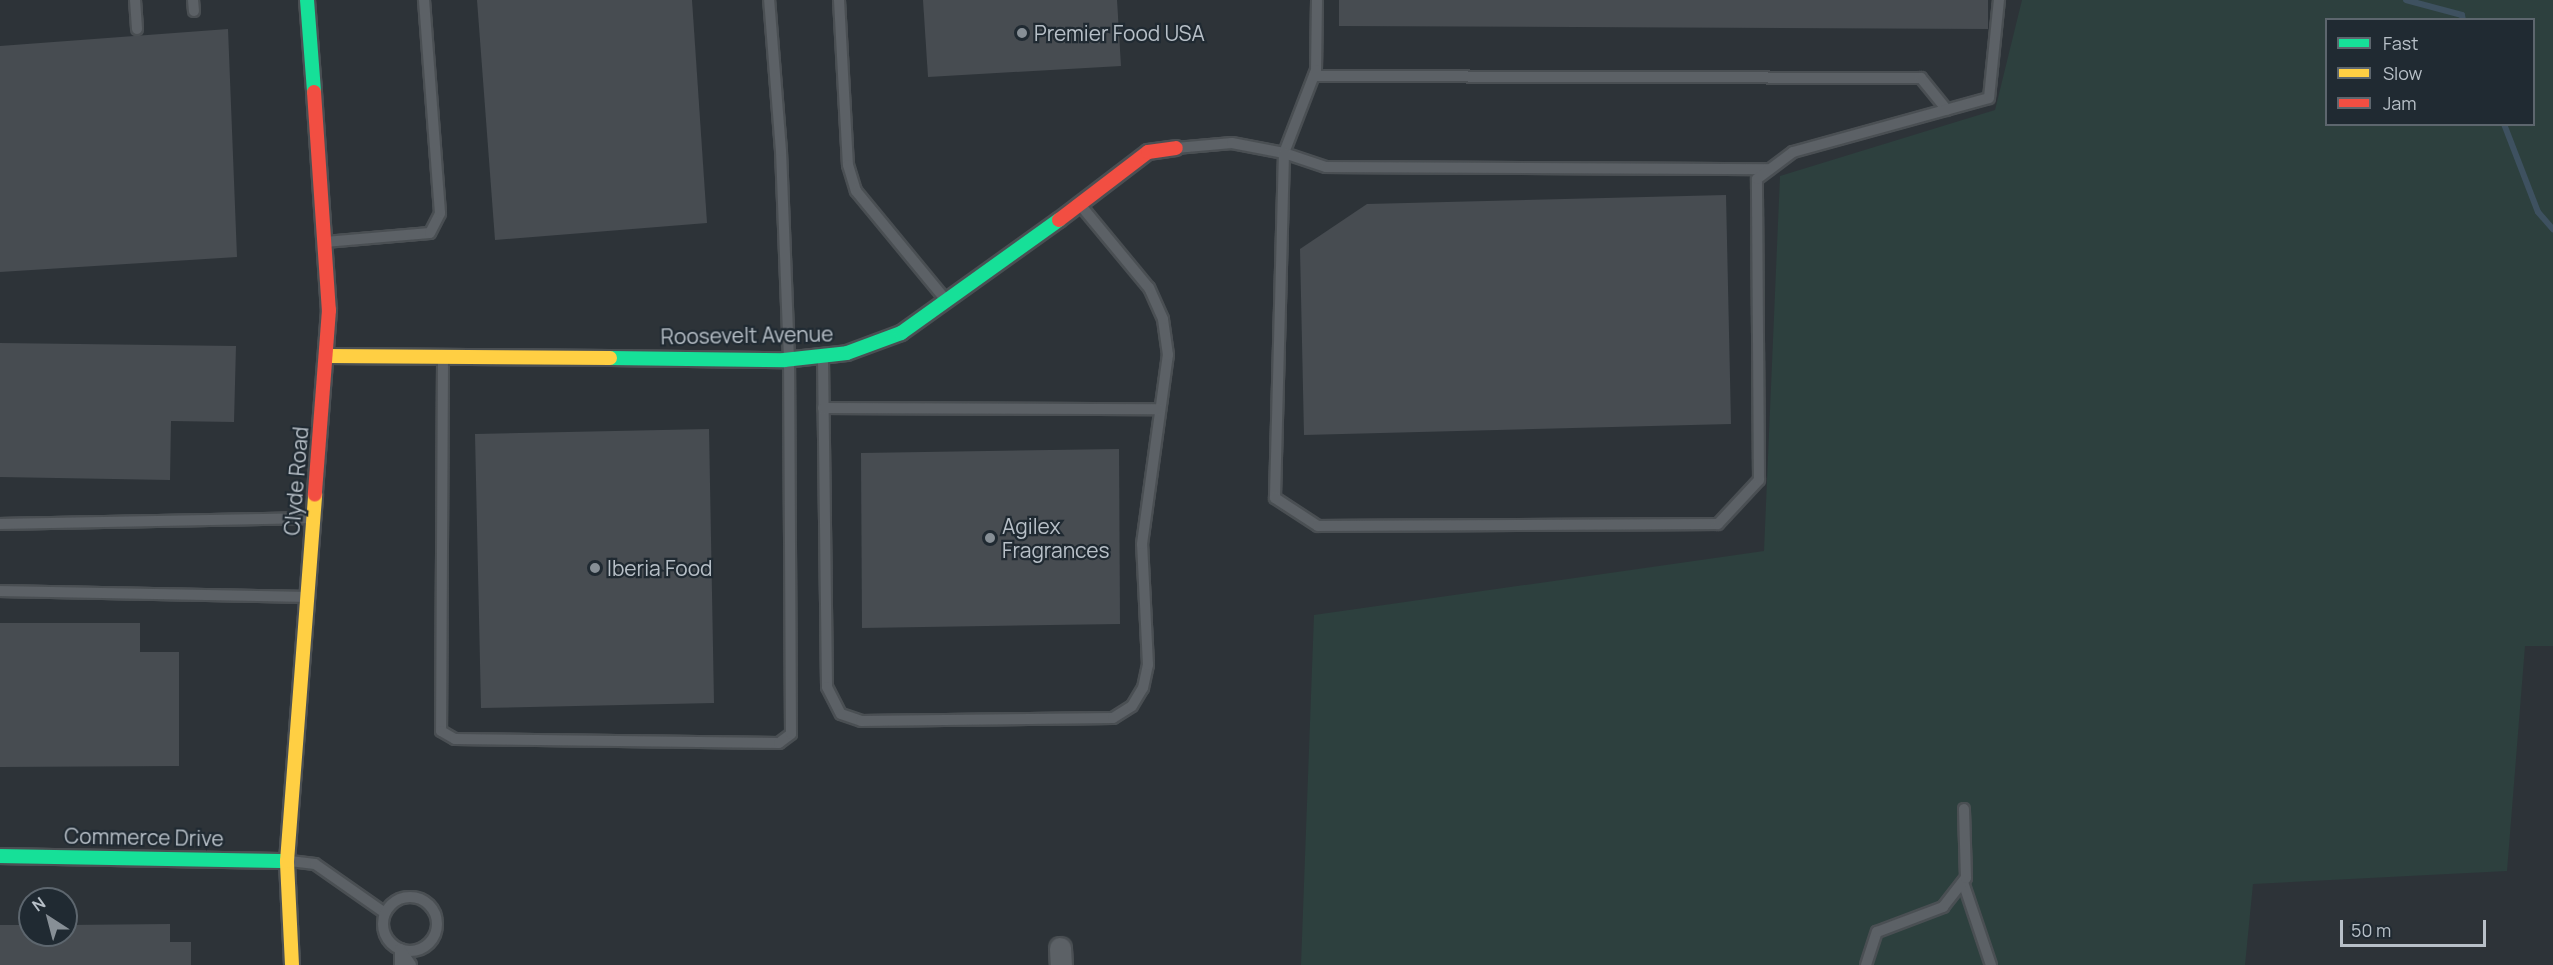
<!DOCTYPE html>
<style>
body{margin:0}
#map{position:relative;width:2553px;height:965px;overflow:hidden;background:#2d3338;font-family:Manrope,sans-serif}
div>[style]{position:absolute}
.green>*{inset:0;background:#2d403e}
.stream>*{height:6px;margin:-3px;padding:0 3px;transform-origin:3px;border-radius:3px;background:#3e5160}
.building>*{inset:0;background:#474c51}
.roads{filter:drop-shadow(2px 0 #4a4f53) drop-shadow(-2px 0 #4a4f53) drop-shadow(0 2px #4a4f53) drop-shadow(0 -2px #4a4f53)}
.lane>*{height:10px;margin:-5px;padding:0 5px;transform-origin:5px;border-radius:5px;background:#5c6166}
.lane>.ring{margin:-5px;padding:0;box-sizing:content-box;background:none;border:10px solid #5c6166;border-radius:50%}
.street>*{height:21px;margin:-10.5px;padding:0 10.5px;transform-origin:10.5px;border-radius:10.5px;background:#5c6166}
.fast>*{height:14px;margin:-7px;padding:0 7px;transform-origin:7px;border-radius:7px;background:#16e098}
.slow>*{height:14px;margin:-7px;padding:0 7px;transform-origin:7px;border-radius:7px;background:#ffcf43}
.jam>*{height:14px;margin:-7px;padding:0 7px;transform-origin:7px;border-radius:7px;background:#f24e42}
.dots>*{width:16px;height:16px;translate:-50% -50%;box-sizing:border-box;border:3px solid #202a32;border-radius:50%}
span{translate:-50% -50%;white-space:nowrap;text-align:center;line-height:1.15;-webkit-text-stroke:4.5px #202a32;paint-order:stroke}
.poi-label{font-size:21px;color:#b8c0c8}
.left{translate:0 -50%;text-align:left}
.street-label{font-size:21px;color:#b8c0c8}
.legend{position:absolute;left:2325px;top:18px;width:210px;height:108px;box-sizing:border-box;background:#202a32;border:2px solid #5d666e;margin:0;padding:8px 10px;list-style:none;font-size:18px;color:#b8c0c8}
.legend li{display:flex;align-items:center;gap:12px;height:30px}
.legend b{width:30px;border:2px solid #5d666e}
.north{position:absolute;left:18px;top:887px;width:60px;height:60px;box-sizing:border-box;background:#202a32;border:2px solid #5d666e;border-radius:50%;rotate:324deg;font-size:16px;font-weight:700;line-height:24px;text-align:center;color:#b8c0c8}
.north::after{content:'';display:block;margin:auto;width:21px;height:27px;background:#878f96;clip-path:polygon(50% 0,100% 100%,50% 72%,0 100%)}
.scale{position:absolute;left:2340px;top:920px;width:146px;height:27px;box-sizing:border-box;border:3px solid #b8c0c8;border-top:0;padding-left:8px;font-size:18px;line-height:21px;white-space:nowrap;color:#b8c0c8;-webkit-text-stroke:4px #202a32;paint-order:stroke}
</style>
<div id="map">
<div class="green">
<i style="clip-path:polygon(evenodd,2022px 0,2553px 0,2553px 646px,2525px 646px,2507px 871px,2253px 884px,2245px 965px,1301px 965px,1314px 615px,1764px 551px,1780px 176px,1995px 110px,2022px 0,2326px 20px,2534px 20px,2534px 124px,2326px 124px,2326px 20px)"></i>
</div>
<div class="stream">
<i style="left:2406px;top:0;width:58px;rotate:15deg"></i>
<i style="left:2462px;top:15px;width:5px;rotate:79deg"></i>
<i style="left:2504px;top:124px;width:94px;rotate:68.9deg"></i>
<i style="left:2538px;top:212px;width:23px;rotate:49deg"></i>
</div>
<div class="building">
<i style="clip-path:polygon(477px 0,692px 0,707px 223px,495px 240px)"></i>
<i style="clip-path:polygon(923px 0,1117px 0,1121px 66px,928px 77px)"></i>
<i style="clip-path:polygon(1339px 0,1988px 0,1988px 29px,1339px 26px)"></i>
<i style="clip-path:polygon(228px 29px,237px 257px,0 272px,0 46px)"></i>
<i style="clip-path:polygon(1726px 195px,1731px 424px,1304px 435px,1300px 249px,1367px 204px)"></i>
<i style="clip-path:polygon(0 343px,236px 346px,234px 422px,171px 421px,170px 480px,0 477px)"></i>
<i style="clip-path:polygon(709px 429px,714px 703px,481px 708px,475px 434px)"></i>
<i style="clip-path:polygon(1119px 449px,1120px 624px,862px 628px,861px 453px)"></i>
<i style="clip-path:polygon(0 623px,140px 623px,140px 652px,179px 652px,179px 766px,0 767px)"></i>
<i style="clip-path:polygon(170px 924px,170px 942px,191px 942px,191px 965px,0 965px,0 925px,30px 925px,30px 935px,66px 935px,66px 925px)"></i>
</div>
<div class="roads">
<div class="lane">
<i style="left:135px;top:0;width:29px;rotate:86deg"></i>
<i style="left:193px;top:0;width:11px;rotate:85deg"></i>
<i style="left:839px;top:0;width:165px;rotate:86.9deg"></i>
<i style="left:848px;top:165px;width:27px;rotate:73deg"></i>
<i style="left:856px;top:191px;width:140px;rotate:50.5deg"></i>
<i style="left:1317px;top:0;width:70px;rotate:90.8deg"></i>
<i style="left:1316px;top:70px;width:89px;rotate:111.1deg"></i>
<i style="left:1284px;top:153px;width:44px;rotate:18.4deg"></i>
<i style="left:1326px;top:167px;width:443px;rotate:0.3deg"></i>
<i style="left:1314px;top:76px;width:607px;rotate:0.19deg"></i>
<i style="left:1921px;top:78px;width:41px;rotate:50.9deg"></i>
<i style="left:1176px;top:148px;width:56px;rotate:-5.1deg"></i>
<i style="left:1232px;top:143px;width:53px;rotate:10.9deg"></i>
<i style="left:1284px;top:153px;width:345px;rotate:91.5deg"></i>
<i style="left:1275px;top:498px;width:51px;rotate:33.1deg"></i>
<i style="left:1318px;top:526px;width:400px;rotate:-0.3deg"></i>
<i style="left:1718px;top:524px;width:60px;rotate:-47deg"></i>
<i style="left:1759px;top:480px;width:301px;rotate:-90.4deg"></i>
<i style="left:1757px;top:179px;width:45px;rotate:-36.9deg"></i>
<i style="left:1793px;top:152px;width:203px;rotate:-15.4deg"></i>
<i style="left:1989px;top:98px;width:99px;rotate:-84.2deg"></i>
<i style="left:325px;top:242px;width:105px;rotate:-4.9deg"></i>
<i style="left:430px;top:233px;width:22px;rotate:-63deg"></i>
<i style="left:440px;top:213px;width:214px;rotate:-94.3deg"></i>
<i style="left:823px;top:359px;width:328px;rotate:89.3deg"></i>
<i style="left:827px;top:687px;width:30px;rotate:63deg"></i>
<i style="left:841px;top:714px;width:21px;rotate:19deg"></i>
<i style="left:861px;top:721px;width:252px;rotate:-0.7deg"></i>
<i style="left:1113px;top:718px;width:22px;rotate:-32deg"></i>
<i style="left:1132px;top:706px;width:21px;rotate:-59deg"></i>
<i style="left:1143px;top:688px;width:24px;rotate:-78deg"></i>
<i style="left:1148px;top:665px;width:121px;rotate:-92.8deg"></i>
<i style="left:1142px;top:544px;width:191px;rotate:-82.2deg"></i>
<i style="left:1168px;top:355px;width:36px;rotate:-98deg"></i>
<i style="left:1163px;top:319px;width:34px;rotate:-114deg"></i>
<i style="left:1149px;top:288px;width:105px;rotate:-129.6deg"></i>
<i style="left:443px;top:360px;width:371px;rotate:90.3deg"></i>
<i style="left:441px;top:731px;width:16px;rotate:30deg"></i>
<i style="left:455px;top:739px;width:324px;rotate:0.7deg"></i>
<i style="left:779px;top:743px;width:15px;rotate:-37deg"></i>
<i style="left:791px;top:734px;width:375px;rotate:-90.3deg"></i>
<i style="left:789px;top:359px;width:208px;rotate:-92.2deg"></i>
<i style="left:781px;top:151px;width:151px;rotate:-94.5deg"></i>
<i style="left:823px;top:408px;width:337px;rotate:0.2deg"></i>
<i style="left:0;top:524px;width:311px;rotate:-1.1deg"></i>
<i style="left:0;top:591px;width:305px;rotate:1.1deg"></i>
<i style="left:290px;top:861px;width:25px;rotate:7deg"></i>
<i style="left:315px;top:864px;width:85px;rotate:35deg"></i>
<i style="left:1963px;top:882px;width:88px;rotate:71.4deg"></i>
<i class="ring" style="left:383px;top:897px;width:44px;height:44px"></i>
<i style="left:400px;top:949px;width:19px;rotate:55deg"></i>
<i style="left:400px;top:965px;width:16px;rotate:-90deg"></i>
<i style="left:1866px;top:965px;width:35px;rotate:-72deg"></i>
<i style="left:1877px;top:932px;width:71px;rotate:-20.7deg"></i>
<i style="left:1943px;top:907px;width:37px;rotate:-52deg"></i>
<i style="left:1966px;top:878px;width:69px;rotate:-91.7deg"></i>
</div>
<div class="street">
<i style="left:1060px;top:948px;width:17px;rotate:87deg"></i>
</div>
<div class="fast">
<i style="left:307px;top:0;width:92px;rotate:85.6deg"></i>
<i style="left:610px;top:358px;width:174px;rotate:0.7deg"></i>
<i style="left:784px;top:360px;width:63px;rotate:-6.3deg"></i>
<i style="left:847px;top:353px;width:58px;rotate:-20.3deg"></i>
<i style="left:901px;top:333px;width:194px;rotate:-35.6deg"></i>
<i style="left:0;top:856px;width:287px;rotate:1deg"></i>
</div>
<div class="slow">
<i style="left:328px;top:356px;width:282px;rotate:0.4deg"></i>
<i style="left:292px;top:965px;width:104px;rotate:-92.8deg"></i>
<i style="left:287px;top:861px;width:368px;rotate:-85.6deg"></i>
</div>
<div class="jam">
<i style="left:314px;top:92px;width:219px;rotate:86.1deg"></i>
<i style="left:329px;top:310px;width:185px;rotate:94.4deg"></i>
<i style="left:1059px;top:220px;width:112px;rotate:-37.4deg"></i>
<i style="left:1148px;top:152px;width:28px;rotate:-8deg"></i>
</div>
</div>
<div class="dots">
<i style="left:1022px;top:33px;background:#878f96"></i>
<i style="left:990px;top:538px;background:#878f96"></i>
<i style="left:595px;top:568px;background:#878f96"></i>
</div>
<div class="poi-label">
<span class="left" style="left:1034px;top:33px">Premier Food USA</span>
<span class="left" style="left:1002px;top:538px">Agilex<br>Fragrances</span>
<span class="left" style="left:607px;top:568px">Iberia Food</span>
</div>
<div class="street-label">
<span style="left:747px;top:335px;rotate:-1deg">Roosevelt Avenue</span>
<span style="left:296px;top:481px;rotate:-85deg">Clyde Road</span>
<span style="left:144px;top:837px;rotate:1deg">Commerce Drive</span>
</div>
<ul class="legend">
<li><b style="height:8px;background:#16e098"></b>Fast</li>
<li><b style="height:8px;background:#ffcf43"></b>Slow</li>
<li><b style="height:8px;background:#f24e42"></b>Jam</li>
</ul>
<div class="north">N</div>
<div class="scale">50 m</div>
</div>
